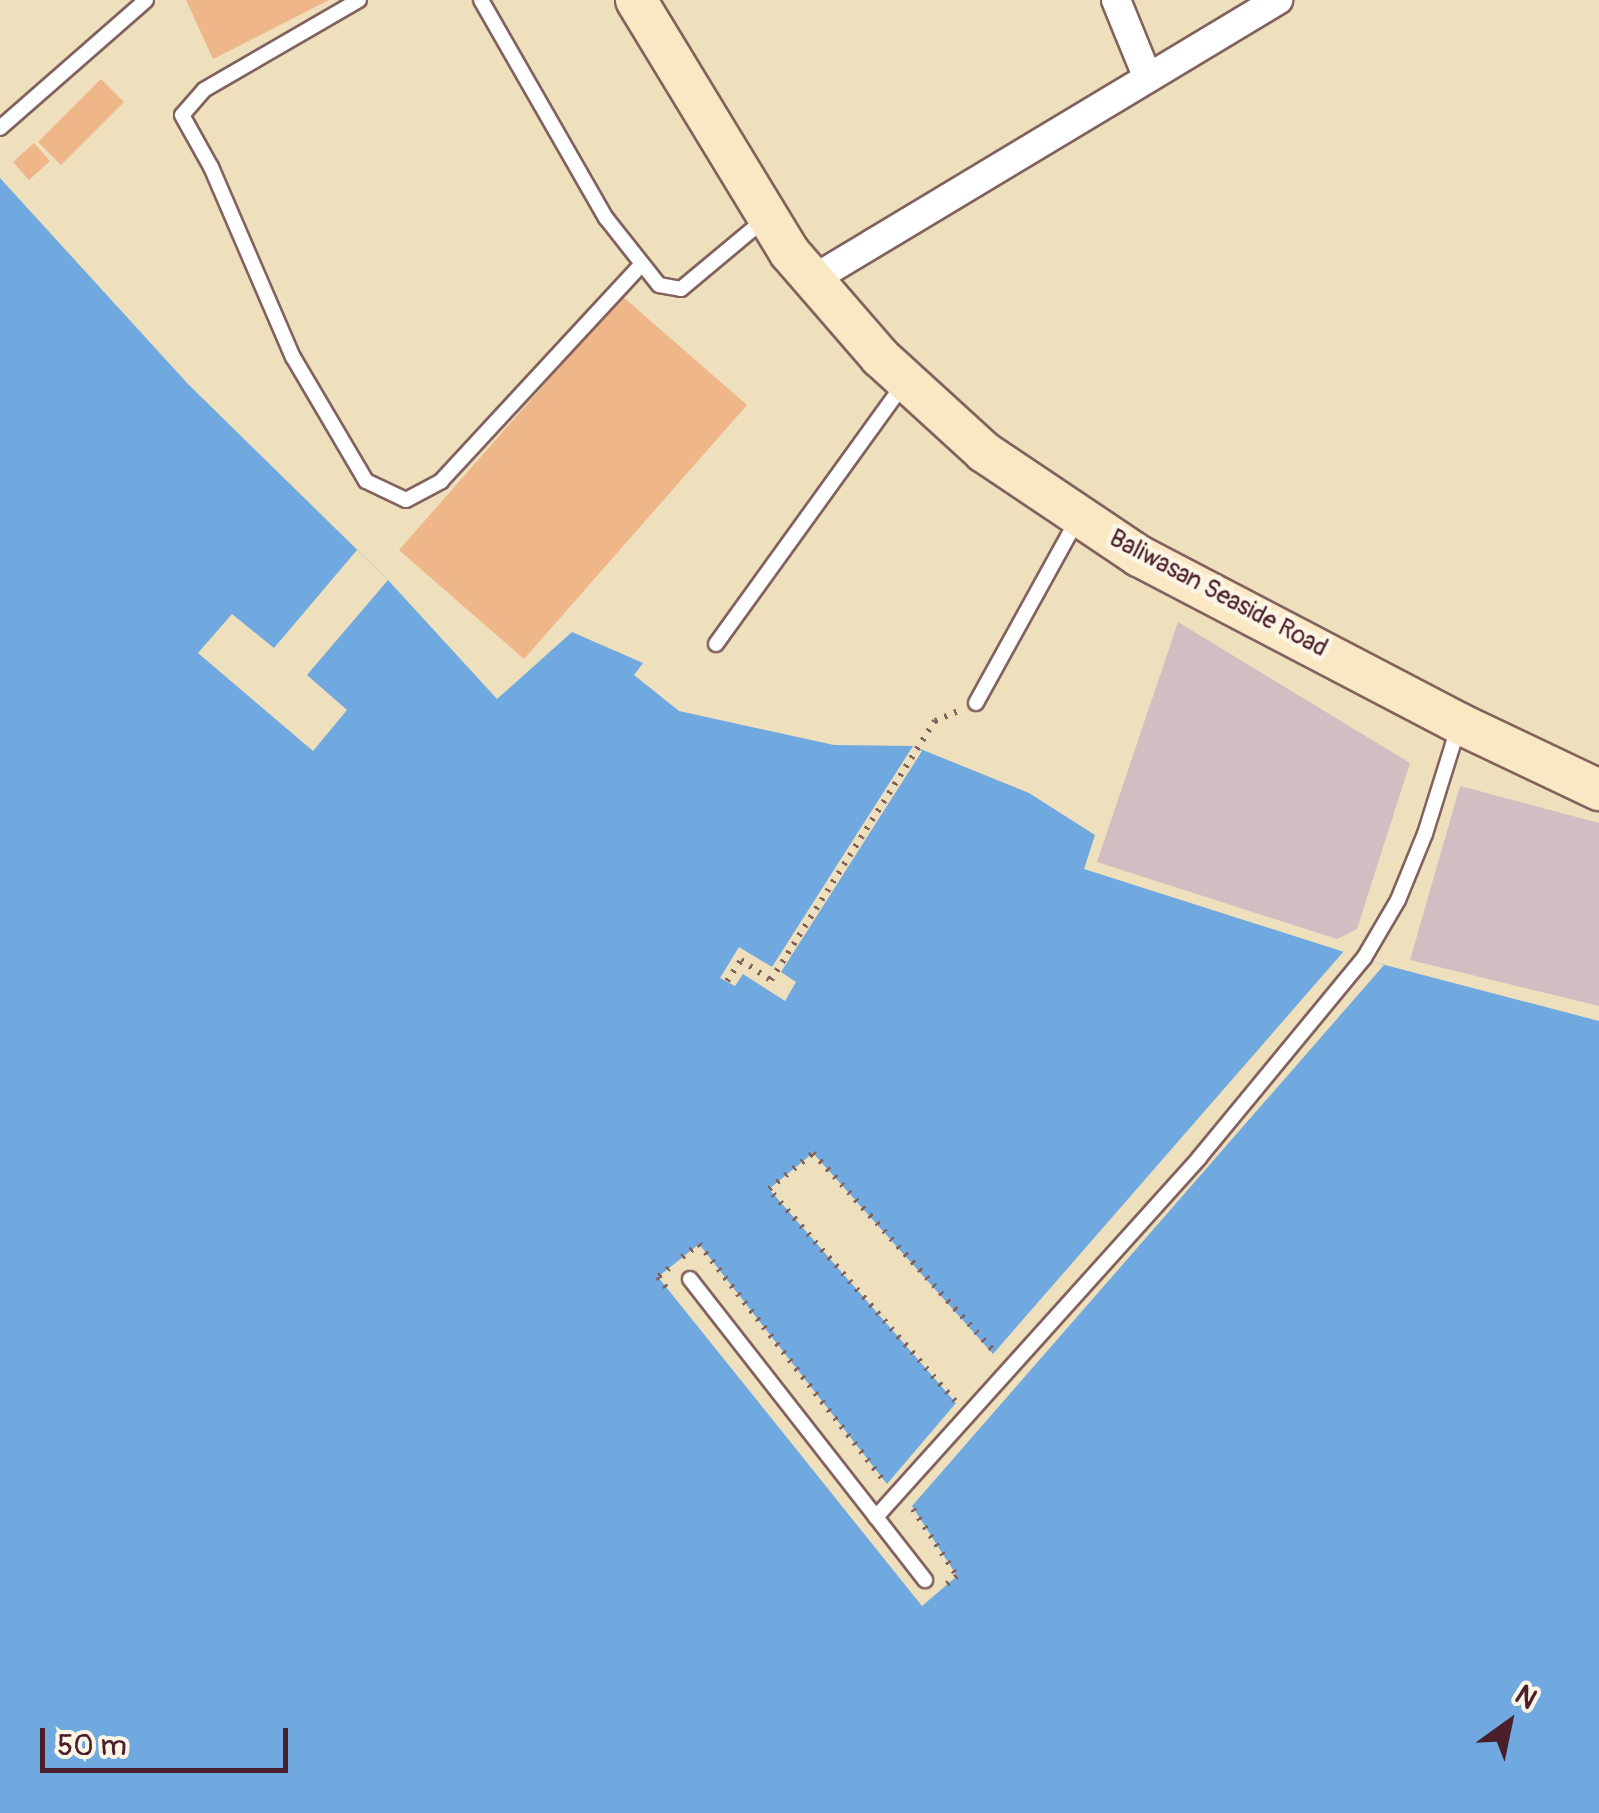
<!DOCTYPE html>
<style>
body{margin:0}
#map{position:relative;width:1599px;height:1813px;overflow:hidden;background:#eedfbd;font-family:Pangolin,sans-serif}
div>[style]{position:absolute}
.industrial>*{inset:0;background:#d2bec2}
.water>*{inset:0;background:#70a9df}
.pier>*{inset:0;background:#eedfbd}
.building>*{inset:0;background:#efb689}
.path>*{height:6px;margin-top:-3px;transform-origin:0;background:repeating-linear-gradient(90deg,#83625e 0 2.5px,transparent 0 10.5px)}
.roads{filter:drop-shadow(2px 0 #83625e) drop-shadow(-2px 0 #83625e) drop-shadow(0 2px #83625e) drop-shadow(0 -2px #83625e)}
.lane>*{height:14px;margin:-7px;padding:0 7px;transform-origin:7px;border-radius:7px;background:#fff}
.street>*{height:28px;margin:-14px;padding:0 14px;transform-origin:14px;border-radius:14px;background:#fff}
.secondary>*{height:40px;margin:-20px;padding:0 20px;transform-origin:20px;border-radius:20px;background:#fae7c3}
span{translate:-50% -50%;white-space:nowrap;text-align:center;line-height:1.15;-webkit-text-stroke:9px #fcf5e5;paint-order:stroke}
.street-label{font-size:25px;color:#4a1f2b}
.north{position:absolute;left:1459px;top:1673px;width:100px;height:100px;-webkit-text-stroke:8px #fcf5e5;paint-order:stroke;rotate:33deg;font-size:28px;font-weight:700;line-height:40px;text-align:center;color:#4a1f2b}
.north::after{content:'';display:block;margin:auto;width:35px;height:45px;background:#4a1f2b;clip-path:polygon(50% 0,100% 100%,50% 72%,0 100%)}
.scale{position:absolute;left:40px;top:1728px;width:248px;height:45px;box-sizing:border-box;border:5px solid #4a1f2b;border-top:0;padding-left:12px;font-size:30px;line-height:35px;white-space:nowrap;color:#4a1f2b;-webkit-text-stroke:8px #fcf5e5;paint-order:stroke}
</style>
<div id="map">
<div class="industrial">
<i style="clip-path:polygon(1178px 622px,1410px 763px,1357px 929px,1337px 939px,1097px 862px)"></i>
<i style="clip-path:polygon(1460px 786px,1599px 823px,1599px 1006px,1410px 960px)"></i>
</div>
<div class="water">
<i style="clip-path:polygon(0 178px,188px 384px,388px 580px,497px 699px,572px 632px,643px 663px,634px 675px,679px 711px,834px 745px,913px 746px,1029px 793px,1095px 835px,1084px 869px,1385px 965px,1599px 1021px,1599px 1813px,0 1813px)"></i>
</div>
<div class="pier">
<i style="clip-path:polygon(357px 550px,388px 580px,307px 675px,347px 710px,313px 751px,198px 653px,232px 614px,274px 648px)"></i>
<i style="clip-path:polygon(913px 746px,922px 751px,781px 972px,796px 982px,785px 1001px,743px 974px,735px 986px,720px 978px,739px 947px,772px 967px)"></i>
<i style="clip-path:polygon(1344px 951px,1384px 965px,912px 1506px,957px 1576px,922px 1606px,658px 1277px,699px 1244px,887px 1484px,956px 1403px,769px 1189px,813px 1153px,993px 1354px)"></i>
</div>
<div class="building">
<i style="clip-path:polygon(186px 0,329px 0,213px 59px)"></i>
<i style="clip-path:polygon(101px 79px,124px 102px,61px 165px,38px 142px)"></i>
<i style="clip-path:polygon(34px 143px,50px 161px,29px 180px,13px 162px)"></i>
<i style="clip-path:polygon(622px 296px,747px 405px,524px 659px,399px 550px)"></i>
</div>
<div class="path">
<i style="left:727px;top:981px;width:25px;rotate:-56deg"></i>
<i style="left:741px;top:960px;width:36px;rotate:34deg"></i>
<i style="left:771px;top:980px;width:307px;rotate:-57.7deg"></i>
<i style="left:935px;top:721px;width:26px;rotate:-23deg"></i>
<i style="left:682px;top:1257px;width:21px;rotate:-37deg"></i>
<i style="left:699px;top:1244px;width:297px;rotate:52deg"></i>
<i style="left:669px;top:1268px;width:14px;rotate:141deg"></i>
<i style="left:658px;top:1277px;width:18px;rotate:52deg"></i>
<i style="left:955px;top:1401px;width:282px;rotate:-131.3deg"></i>
<i style="left:769px;top:1189px;width:57px;rotate:-39.3deg"></i>
<i style="left:813px;top:1153px;width:270px;rotate:47.6deg"></i>
<i style="left:913px;top:1509px;width:80px;rotate:56.7deg"></i>
<i style="left:957px;top:1576px;width:13px;rotate:141deg"></i>
</div>
<div class="roads">
<div class="lane">
<i style="left:359px;top:0;width:179px;rotate:149.9deg"></i>
<i style="left:204px;top:90px;width:33px;rotate:131deg"></i>
<i style="left:182px;top:115px;width:60px;rotate:60.9deg"></i>
<i style="left:211px;top:167px;width:207px;rotate:66.7deg"></i>
<i style="left:293px;top:357px;width:144px;rotate:59.5deg"></i>
<i style="left:366px;top:481px;width:44px;rotate:25.4deg"></i>
<i style="left:406px;top:500px;width:40px;rotate:-28deg"></i>
<i style="left:441px;top:481px;width:293px;rotate:-47.2deg"></i>
<i style="left:481px;top:0;width:251px;rotate:60.2deg"></i>
<i style="left:606px;top:218px;width:85px;rotate:51.7deg"></i>
<i style="left:659px;top:285px;width:22px;rotate:10deg"></i>
<i style="left:681px;top:289px;width:109px;rotate:-39.8deg"></i>
<i style="left:0;top:128px;width:194px;rotate:-41.2deg"></i>
<i style="left:716px;top:644px;width:323px;rotate:-54.2deg"></i>
<i style="left:976px;top:703px;width:211px;rotate:-61.1deg"></i>
<i style="left:690px;top:1279px;width:302px;rotate:52deg"></i>
<i style="left:876px;top:1517px;width:483px;rotate:-48deg"></i>
<i style="left:1199px;top:1158px;width:259px;rotate:-50.5deg"></i>
<i style="left:1364px;top:958px;width:67px;rotate:-59.6deg"></i>
<i style="left:1398px;top:900px;width:71px;rotate:-67.8deg"></i>
<i style="left:1425px;top:834px;width:114px;rotate:-72.7deg"></i>
<i style="left:876px;top:1517px;width:80px;rotate:52.1deg"></i>
</div>
<div class="street">
<i style="left:1116px;top:0;width:82px;rotate:67.8deg"></i>
<i style="left:812px;top:280px;width:544px;rotate:-31deg"></i>
</div>
<div class="secondary">
<i style="left:636px;top:0;width:296px;rotate:58.7deg"></i>
<i style="left:790px;top:253px;width:138px;rotate:49.1deg"></i>
<i style="left:880px;top:357px;width:141px;rotate:42.4deg"></i>
<i style="left:984px;top:452px;width:187px;rotate:33.9deg"></i>
<i style="left:1139px;top:556px;width:362px;rotate:27.6deg"></i>
<i style="left:1460px;top:724px;width:154px;rotate:25.4deg"></i>
</div>
</div>
<div class="street-label">
<span style="left:1218px;top:594px;rotate:28deg">Baliwasan Seaside Road</span>
</div>
<div class="north">N</div>
<div class="scale">50 m</div>
</div>
